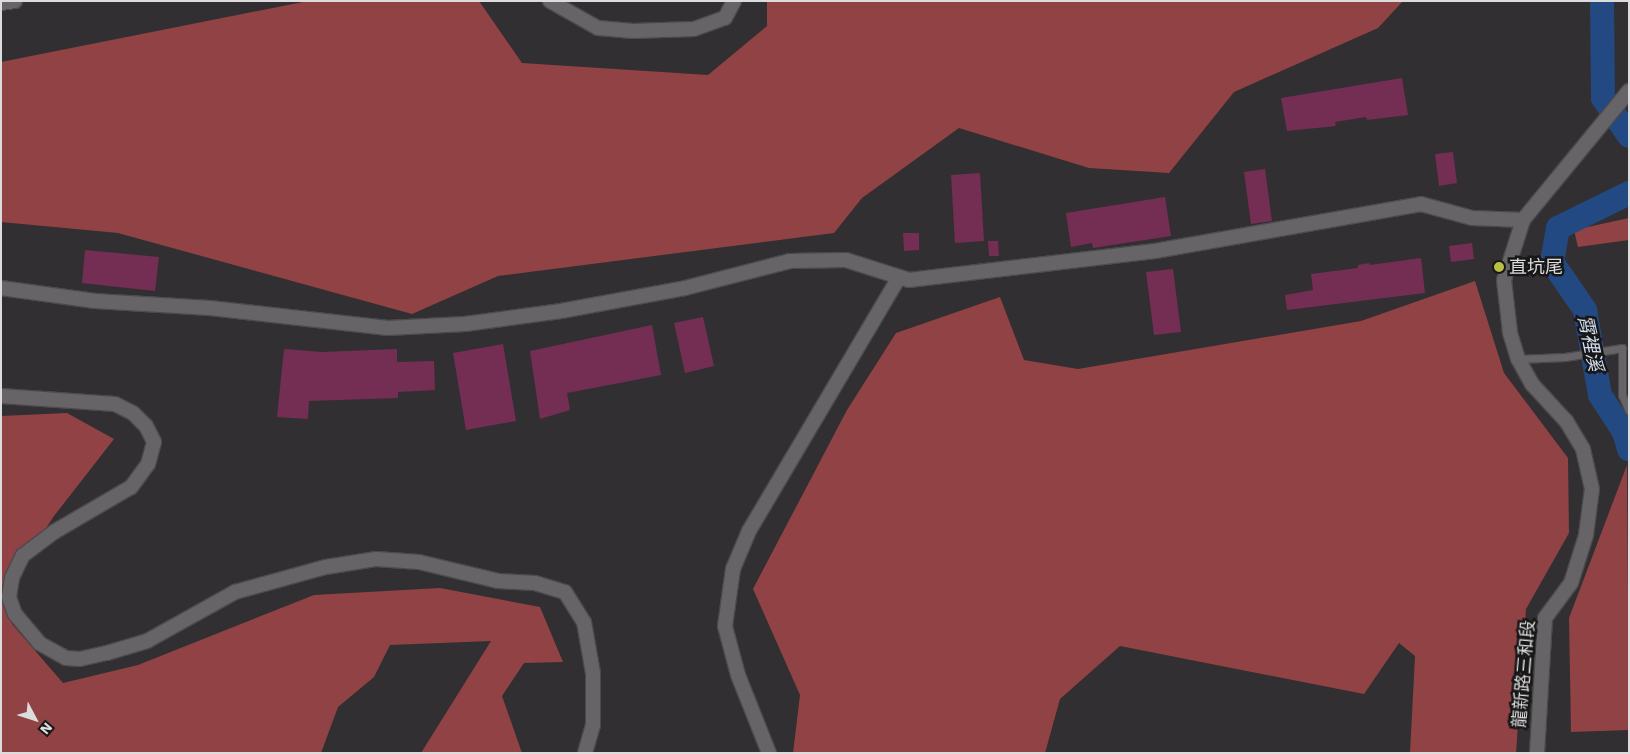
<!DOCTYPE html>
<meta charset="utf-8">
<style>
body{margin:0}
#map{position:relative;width:1630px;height:754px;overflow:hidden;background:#312f31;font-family:"Work Sans","Noto Sans TC",sans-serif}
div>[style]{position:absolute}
.forest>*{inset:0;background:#914244}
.river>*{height:24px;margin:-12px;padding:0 12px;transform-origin:12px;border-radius:12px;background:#234983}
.building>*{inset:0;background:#742e53}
.roads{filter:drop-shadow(1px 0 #4c4a4c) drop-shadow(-1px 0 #4c4a4c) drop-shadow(0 1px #4c4a4c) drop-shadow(0 -1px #4c4a4c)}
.service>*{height:7px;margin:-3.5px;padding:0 3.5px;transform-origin:3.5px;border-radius:3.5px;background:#676467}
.minor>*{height:14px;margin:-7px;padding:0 7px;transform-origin:7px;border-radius:7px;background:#676467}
.tertiary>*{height:14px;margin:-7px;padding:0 7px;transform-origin:7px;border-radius:7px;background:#676467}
.dots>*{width:14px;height:14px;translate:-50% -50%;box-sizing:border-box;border:2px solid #181718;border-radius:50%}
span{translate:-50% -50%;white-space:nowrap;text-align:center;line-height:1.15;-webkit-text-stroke:5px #181718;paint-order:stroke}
.poi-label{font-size:18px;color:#dddcdd}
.left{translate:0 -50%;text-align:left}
.street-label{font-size:18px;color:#dddcdd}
.water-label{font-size:19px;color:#d3dff1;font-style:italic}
.frame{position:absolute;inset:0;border:2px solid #dddcdd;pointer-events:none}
.north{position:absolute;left:10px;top:694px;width:50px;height:50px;-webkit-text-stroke:4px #181718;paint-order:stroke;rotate:130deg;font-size:14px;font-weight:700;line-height:20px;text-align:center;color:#dddcdd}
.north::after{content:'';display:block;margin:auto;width:18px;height:22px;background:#dddcdd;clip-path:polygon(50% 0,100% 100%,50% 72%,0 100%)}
</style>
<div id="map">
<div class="forest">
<i style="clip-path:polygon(308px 1px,479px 1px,522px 63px,708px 75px,767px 26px,767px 1px,1403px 1px,1378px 28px,1234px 92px,1169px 173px,1089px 168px,959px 128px,862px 198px,834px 233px,498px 276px,412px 314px,118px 233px,1px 222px,1px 62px)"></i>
<i style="clip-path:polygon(1629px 218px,1629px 240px,1578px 247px,1574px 230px)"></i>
<i style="clip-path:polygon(1475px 281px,1504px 373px,1568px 458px,1569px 533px,1526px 609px,1516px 753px,1410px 753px,1415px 656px,1399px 643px,1364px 694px,1120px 646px,1060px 699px,1045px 753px,793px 753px,800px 695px,753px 589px,847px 410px,896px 333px,1000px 297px,1024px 360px,1078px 369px,1361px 321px)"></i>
<i style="clip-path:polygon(67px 413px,114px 439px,54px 516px,4px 592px,12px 624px,63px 683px,138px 665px,314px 595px,440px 588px,540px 607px,563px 662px,524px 663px,502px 696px,522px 753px,421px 753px,491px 641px,390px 645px,374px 677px,338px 707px,321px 753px,1px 753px,1px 416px)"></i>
<i style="clip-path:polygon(1627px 465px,1629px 730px,1571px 732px,1569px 618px)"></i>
</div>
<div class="river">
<i style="left:1602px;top:1px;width:97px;rotate:89.4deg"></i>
<i style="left:1603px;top:98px;width:46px;rotate:55.6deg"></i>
<i style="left:1629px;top:193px;width:79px;rotate:153.8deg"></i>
<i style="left:1558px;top:228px;width:35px;rotate:100deg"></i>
<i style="left:1552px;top:262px;width:58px;rotate:55.5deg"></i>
<i style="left:1585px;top:310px;width:86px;rotate:80deg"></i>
<i style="left:1600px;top:395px;width:44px;rotate:57deg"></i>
<i style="left:1624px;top:432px;width:18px;rotate:74deg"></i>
</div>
<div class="building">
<i style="clip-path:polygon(1402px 78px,1408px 115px,1367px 120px,1366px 117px,1335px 122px,1336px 126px,1287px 131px,1281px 98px)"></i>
<i style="clip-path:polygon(1453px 152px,1457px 183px,1439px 186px,1435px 154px)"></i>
<i style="clip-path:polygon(1265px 169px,1272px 221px,1251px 224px,1244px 172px)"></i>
<i style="clip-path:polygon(980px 173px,984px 241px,955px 243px,951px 175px)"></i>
<i style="clip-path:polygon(1165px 197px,1171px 236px,1093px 248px,1092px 243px,1071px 247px,1066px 213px)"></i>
<i style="clip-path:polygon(903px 233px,919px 233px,919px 250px,904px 251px)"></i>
<i style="clip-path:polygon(988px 241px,998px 241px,999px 256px,989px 256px)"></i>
<i style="clip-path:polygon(1472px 243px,1474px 259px,1451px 262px,1449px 246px)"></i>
<i style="clip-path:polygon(85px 250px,159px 257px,155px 291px,82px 283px)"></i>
<i style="clip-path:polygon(1421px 258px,1425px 293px,1287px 310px,1285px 295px,1313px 290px,1311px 274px,1358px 268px,1358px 265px,1369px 263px,1370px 265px)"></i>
<i style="clip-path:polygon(1173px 269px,1181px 332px,1154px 335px,1146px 272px)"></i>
<i style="clip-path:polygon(703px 317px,714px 366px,685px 373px,674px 323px)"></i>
<i style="clip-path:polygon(652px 325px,661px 375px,567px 393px,570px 410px,540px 419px,530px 351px)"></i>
<i style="clip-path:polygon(503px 344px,516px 421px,466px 430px,453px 353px)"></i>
<i style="clip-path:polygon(284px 349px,322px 352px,397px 349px,397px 362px,434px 361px,435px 390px,398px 392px,398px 398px,309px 401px,308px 419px,277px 417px)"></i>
</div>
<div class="roads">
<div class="service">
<i style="left:1518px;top:359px;width:47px;rotate:-2.4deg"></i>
<i style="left:1565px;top:357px;width:58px;rotate:-9deg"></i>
<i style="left:1622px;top:348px;width:47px;rotate:90deg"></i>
<i style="left:1622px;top:395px;width:17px;rotate:66deg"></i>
</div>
<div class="minor">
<i style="left:550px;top:1px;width:55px;rotate:29.4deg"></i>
<i style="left:598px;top:28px;width:35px;rotate:5deg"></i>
<i style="left:633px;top:31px;width:61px;rotate:-1.9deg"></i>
<i style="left:694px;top:29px;width:33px;rotate:-20deg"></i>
<i style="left:725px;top:18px;width:19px;rotate:-62deg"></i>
<i style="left:1px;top:3px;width:14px;rotate:-8deg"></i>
<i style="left:1px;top:288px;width:95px;rotate:7.9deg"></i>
<i style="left:95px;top:301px;width:115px;rotate:3.5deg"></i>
<i style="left:210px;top:308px;width:179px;rotate:6.4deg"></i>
<i style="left:388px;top:328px;width:77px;rotate:-3deg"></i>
<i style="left:465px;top:324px;width:97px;rotate:-7.7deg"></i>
<i style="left:561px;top:311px;width:126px;rotate:-10.5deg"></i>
<i style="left:685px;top:288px;width:108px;rotate:-14.4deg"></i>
<i style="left:790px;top:261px;width:56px;rotate:-1deg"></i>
<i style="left:846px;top:260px;width:66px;rotate:17.6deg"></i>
<i style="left:909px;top:280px;width:248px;rotate:-6.7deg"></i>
<i style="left:1155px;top:251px;width:270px;rotate:-10deg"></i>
<i style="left:1421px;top:204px;width:53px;rotate:15.4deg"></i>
<i style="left:1472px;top:218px;width:51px;rotate:2.2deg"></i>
<i style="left:1px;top:396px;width:114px;rotate:4deg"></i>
<i style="left:115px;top:404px;width:20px;rotate:27deg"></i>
<i style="left:133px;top:413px;width:18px;rotate:45deg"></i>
<i style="left:146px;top:426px;width:18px;rotate:63deg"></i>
<i style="left:154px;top:442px;width:23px;rotate:105deg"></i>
<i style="left:148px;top:464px;width:29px;rotate:126deg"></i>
<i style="left:131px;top:487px;width:89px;rotate:149.7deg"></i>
<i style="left:54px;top:532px;width:39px;rotate:143deg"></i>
<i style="left:23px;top:555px;width:25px;rotate:116deg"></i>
<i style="left:12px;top:578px;width:19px;rotate:99deg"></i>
<i style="left:9px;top:597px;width:18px;rotate:71deg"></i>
<i style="left:15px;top:614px;width:38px;rotate:50deg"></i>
<i style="left:39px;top:643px;width:31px;rotate:29deg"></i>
<i style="left:66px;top:658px;width:14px;rotate:4deg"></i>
<i style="left:80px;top:659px;width:28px;rotate:-13deg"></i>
<i style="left:107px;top:653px;width:42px;rotate:-16.7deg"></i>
<i style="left:147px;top:641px;width:101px;rotate:-29.1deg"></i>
<i style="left:235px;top:592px;width:94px;rotate:-15.4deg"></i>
<i style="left:326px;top:567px;width:51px;rotate:-9.1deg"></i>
<i style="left:376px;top:559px;width:43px;rotate:4deg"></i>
<i style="left:419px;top:562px;width:81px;rotate:13.5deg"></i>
<i style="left:498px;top:581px;width:37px;rotate:3deg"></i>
<i style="left:535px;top:583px;width:31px;rotate:17deg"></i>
<i style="left:565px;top:592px;width:36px;rotate:58deg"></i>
<i style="left:584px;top:622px;width:52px;rotate:80deg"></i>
<i style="left:593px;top:673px;width:52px;rotate:90deg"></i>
<i style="left:593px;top:725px;width:29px;rotate:106deg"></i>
<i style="left:769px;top:753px;width:84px;rotate:-111.7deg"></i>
<i style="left:738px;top:675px;width:51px;rotate:-104.9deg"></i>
<i style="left:725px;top:626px;width:58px;rotate:-82deg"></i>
<i style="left:733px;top:569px;width:41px;rotate:-67.2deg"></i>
<i style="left:749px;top:531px;width:293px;rotate:-59.4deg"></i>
</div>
<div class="tertiary">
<i style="left:1537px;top:753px;width:135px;rotate:-86.6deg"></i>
<i style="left:1545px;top:618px;width:44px;rotate:-53.4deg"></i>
<i style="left:1571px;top:583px;width:50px;rotate:-72.6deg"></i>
<i style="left:1586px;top:535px;width:46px;rotate:-82.6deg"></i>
<i style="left:1592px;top:489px;width:41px;rotate:-102.7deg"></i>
<i style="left:1583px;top:449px;width:33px;rotate:-121deg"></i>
<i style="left:1566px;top:421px;width:50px;rotate:-132.6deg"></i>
<i style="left:1532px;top:384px;width:29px;rotate:-119deg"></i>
<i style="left:1518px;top:359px;width:28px;rotate:-107deg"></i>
<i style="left:1510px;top:332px;width:52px;rotate:-96.6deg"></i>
<i style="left:1504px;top:280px;width:63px;rotate:-72.4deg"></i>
<i style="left:1523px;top:220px;width:167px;rotate:-50.6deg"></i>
</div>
</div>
<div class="dots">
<i style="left:1499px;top:267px;background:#bac045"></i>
</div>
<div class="poi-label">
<span class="left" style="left:1509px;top:267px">直坑尾</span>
</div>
<div class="street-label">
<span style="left:1524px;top:674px;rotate:-85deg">龍新路三和段</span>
</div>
<div class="water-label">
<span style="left:1590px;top:343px;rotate:78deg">霄裡溪</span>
</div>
<div class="frame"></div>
<div class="north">N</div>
</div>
